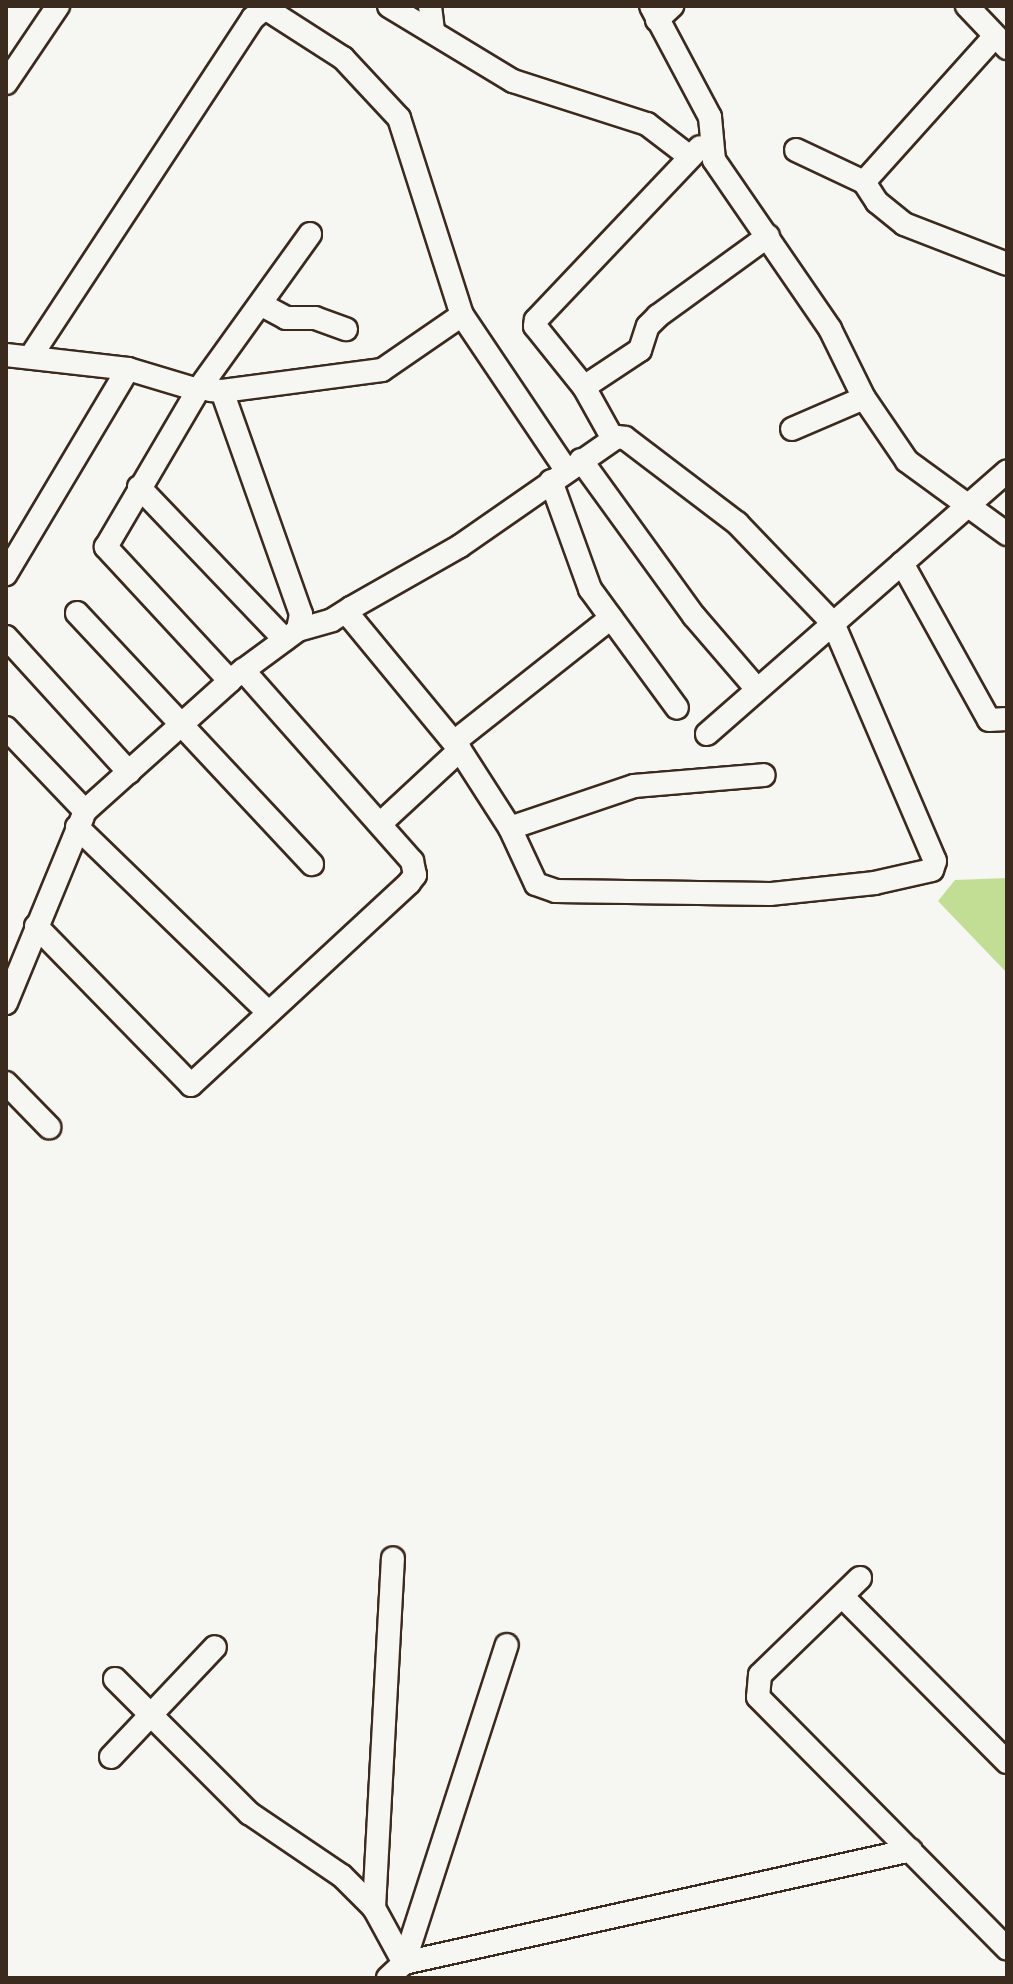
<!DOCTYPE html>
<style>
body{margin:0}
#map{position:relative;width:1013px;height:1984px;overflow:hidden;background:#f6f6f2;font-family:Mynerve,sans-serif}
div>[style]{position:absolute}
.green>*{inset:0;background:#c2de95}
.roads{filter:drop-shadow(2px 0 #3b2a1e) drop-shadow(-2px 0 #3b2a1e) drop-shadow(0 2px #3b2a1e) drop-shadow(0 -2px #3b2a1e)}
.minor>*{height:22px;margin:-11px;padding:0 11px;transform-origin:11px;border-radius:11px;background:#f6f6f2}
span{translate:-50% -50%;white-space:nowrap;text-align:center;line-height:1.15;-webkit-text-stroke:8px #f6f6f2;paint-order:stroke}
.frame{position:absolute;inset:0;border:8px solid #3b2a1e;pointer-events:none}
</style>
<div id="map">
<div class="green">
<i style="clip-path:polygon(1007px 878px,1007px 973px,938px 901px,955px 880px)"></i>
</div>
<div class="roads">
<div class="minor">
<i style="left:389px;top:6px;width:145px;rotate:31.2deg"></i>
<i style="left:513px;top:81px;width:141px;rotate:17.8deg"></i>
<i style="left:647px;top:124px;width:54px;rotate:37.5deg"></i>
<i style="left:430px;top:6px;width:26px;rotate:83deg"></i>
<i style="left:651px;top:6px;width:126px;rotate:62deg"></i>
<i style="left:710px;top:117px;width:43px;rotate:84.7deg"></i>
<i style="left:714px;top:160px;width:205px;rotate:55.5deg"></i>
<i style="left:830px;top:329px;width:77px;rotate:63.8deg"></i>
<i style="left:864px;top:398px;width:76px;rotate:55.7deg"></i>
<i style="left:907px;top:461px;width:124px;rotate:36.1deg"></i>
<i style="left:967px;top:6px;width:58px;rotate:46.4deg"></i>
<i style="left:657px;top:20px;width:21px;rotate:-43deg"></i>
<i style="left:6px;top:83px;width:93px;rotate:-56deg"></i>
<i style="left:796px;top:150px;width:75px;rotate:25.2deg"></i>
<i style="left:864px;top:182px;width:24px;rotate:57deg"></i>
<i style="left:877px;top:202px;width:35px;rotate:39deg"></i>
<i style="left:904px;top:224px;width:110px;rotate:21.2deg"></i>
<i style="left:864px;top:182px;width:195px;rotate:-48.1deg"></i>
<i style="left:262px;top:305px;width:27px;rotate:28deg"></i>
<i style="left:286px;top:318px;width:29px"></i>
<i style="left:315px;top:318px;width:33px;rotate:20deg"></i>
<i style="left:462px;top:315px;width:187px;rotate:56.1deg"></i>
<i style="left:6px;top:355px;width:123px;rotate:6.5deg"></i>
<i style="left:128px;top:369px;width:239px;rotate:120.8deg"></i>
<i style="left:31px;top:356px;width:404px;rotate:-56.7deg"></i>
<i style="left:253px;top:18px;width:16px;rotate:-40deg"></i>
<i style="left:265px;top:8px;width:93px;rotate:32.7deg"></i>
<i style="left:343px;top:58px;width:82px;rotate:47deg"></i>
<i style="left:399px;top:118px;width:207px;rotate:72.3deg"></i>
<i style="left:462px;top:315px;width:97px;rotate:145.5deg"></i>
<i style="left:382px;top:370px;width:161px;rotate:172.5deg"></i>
<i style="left:584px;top:387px;width:78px;rotate:-128.8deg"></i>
<i style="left:535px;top:326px;width:6px;rotate:-81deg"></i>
<i style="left:536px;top:320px;width:238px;rotate:-46.5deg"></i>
<i style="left:198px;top:390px;width:192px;rotate:-54.3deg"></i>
<i style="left:210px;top:390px;width:12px;rotate:5deg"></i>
<i style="left:222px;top:391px;width:237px;rotate:70.5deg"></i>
<i style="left:301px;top:614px;width:16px;rotate:101deg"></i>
<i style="left:298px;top:630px;width:79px;rotate:143.7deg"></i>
<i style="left:792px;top:429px;width:78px;rotate:-23.3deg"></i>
<i style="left:617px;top:437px;width:8px;rotate:7deg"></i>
<i style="left:625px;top:438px;width:141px;rotate:37.2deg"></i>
<i style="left:737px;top:523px;width:139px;rotate:46.2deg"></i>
<i style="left:833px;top:623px;width:259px;rotate:66.8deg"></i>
<i style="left:935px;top:861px;width:9px;rotate:108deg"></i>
<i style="left:932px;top:870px;width:58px;rotate:167.2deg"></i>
<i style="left:875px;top:883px;width:106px;rotate:174deg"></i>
<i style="left:770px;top:894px;width:214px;rotate:-179.2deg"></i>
<i style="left:556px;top:891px;width:21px;rotate:-161deg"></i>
<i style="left:536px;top:884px;width:62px;rotate:-114.9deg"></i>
<i style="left:510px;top:828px;width:93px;rotate:-122.7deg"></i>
<i style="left:460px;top:750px;width:171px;rotate:-129.5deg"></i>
<i style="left:351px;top:618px;width:10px;rotate:-90deg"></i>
<i style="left:351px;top:608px;width:125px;rotate:-29.6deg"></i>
<i style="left:460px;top:546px;width:191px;rotate:-34.8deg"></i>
<i style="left:613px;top:439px;width:60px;rotate:-119.1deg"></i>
<i style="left:584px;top:387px;width:67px;rotate:-33.5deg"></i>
<i style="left:640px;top:350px;width:25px;rotate:-72deg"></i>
<i style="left:648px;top:326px;width:14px;rotate:-45deg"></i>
<i style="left:658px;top:316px;width:136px;rotate:-36deg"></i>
<i style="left:581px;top:460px;width:193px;rotate:54.1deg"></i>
<i style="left:694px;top:616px;width:94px;rotate:49.3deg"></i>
<i style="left:551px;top:481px;width:115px;rotate:70.1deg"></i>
<i style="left:590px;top:589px;width:147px;rotate:53.8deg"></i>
<i style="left:139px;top:487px;width:211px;rotate:46.3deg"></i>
<i style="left:902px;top:563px;width:179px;rotate:61deg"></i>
<i style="left:989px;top:720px;width:18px;rotate:-3deg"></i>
<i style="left:77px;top:613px;width:344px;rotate:46.9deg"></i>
<i style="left:298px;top:630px;width:35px;rotate:-16deg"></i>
<i style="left:332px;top:620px;width:22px;rotate:-32deg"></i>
<i style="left:6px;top:637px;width:183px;rotate:47.7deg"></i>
<i style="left:6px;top:728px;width:115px;rotate:46.4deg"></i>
<i style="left:85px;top:811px;width:195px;rotate:-41.9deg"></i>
<i style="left:230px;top:681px;width:183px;rotate:-132.8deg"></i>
<i style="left:106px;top:547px;width:182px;rotate:-59.6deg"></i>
<i style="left:198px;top:390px;width:73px;rotate:-163.3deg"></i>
<i style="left:707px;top:734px;width:399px;rotate:-41.2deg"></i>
<i style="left:454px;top:742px;width:200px;rotate:-38.3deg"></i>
<i style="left:380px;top:824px;width:109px;rotate:-42.8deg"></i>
<i style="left:77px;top:827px;width:266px;rotate:44.1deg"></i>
<i style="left:510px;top:828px;width:131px;rotate:-18.7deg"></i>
<i style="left:634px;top:786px;width:130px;rotate:-4.8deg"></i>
<i style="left:36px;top:926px;width:222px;rotate:45.7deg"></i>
<i style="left:191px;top:1085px;width:297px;rotate:-42.8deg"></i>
<i style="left:409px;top:883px;width:10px;rotate:-53deg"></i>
<i style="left:415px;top:875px;width:14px;rotate:-102deg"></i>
<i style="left:412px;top:861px;width:255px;rotate:-131.5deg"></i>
<i style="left:6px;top:1003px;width:202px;rotate:-67.6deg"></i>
<i style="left:6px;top:1083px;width:62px;rotate:45.7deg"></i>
<i style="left:860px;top:1578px;width:139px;rotate:135.9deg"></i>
<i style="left:760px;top:1675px;width:22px;rotate:95deg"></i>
<i style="left:758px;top:1697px;width:354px;rotate:45.3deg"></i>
<i style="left:842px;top:1596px;width:234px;rotate:45.2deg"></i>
<i style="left:115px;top:1679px;width:190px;rotate:45deg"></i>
<i style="left:249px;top:1813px;width:112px;rotate:34.1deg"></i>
<i style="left:342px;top:1876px;width:45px;rotate:45deg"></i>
<i style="left:374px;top:1908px;width:63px;rotate:61.4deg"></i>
<i style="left:404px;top:1963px;width:22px;rotate:137deg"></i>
<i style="left:111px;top:1757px;width:151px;rotate:-46.6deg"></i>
<i style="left:374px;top:1908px;width:350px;rotate:-86.9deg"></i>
<i style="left:404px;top:1963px;width:519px;rotate:-12.56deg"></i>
<i style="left:404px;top:1963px;width:334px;rotate:-72.1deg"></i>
</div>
</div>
<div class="frame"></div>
</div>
